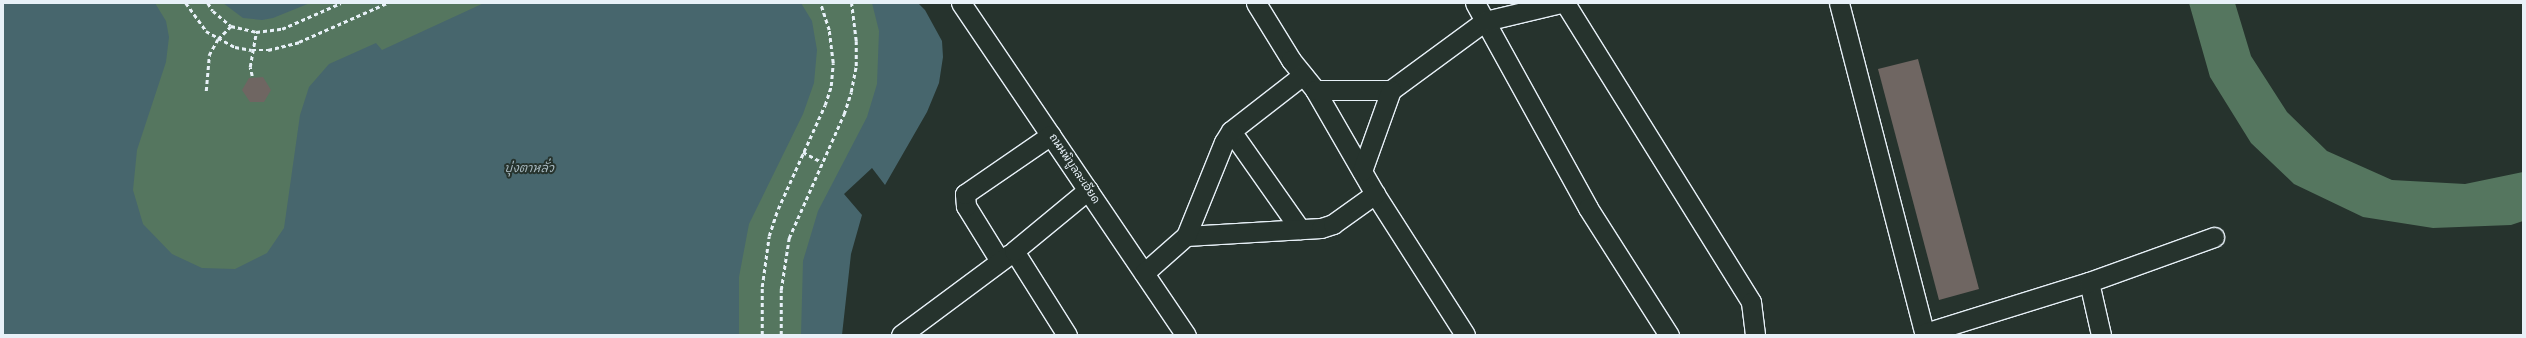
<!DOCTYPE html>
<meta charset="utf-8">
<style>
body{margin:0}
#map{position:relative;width:2526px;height:338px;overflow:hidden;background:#26332d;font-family:"Shantell Sans","Playpen Sans Thai",sans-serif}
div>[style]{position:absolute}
.green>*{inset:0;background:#55765f}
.water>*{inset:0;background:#47666d}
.building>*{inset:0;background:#6f6662}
.path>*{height:2.5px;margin-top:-1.25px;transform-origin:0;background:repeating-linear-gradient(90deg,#e8f1f8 0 4px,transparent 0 7px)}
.roads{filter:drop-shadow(1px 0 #e8f1f8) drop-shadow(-1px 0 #e8f1f8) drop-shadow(0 1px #e8f1f8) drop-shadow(0 -1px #e8f1f8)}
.minor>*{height:19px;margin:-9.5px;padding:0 9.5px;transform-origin:9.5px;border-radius:9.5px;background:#26332d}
span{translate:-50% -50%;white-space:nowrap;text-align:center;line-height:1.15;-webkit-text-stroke:4px #26332d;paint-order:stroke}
.street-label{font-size:11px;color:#e8f1f8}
.water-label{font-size:12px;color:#a8b9c0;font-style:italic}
.frame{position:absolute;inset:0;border:4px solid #e8f1f8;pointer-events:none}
</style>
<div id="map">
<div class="green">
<i style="clip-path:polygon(3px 3px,880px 3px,885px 26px,875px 122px,828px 203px,807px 335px,3px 335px)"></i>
<i style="clip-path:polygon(2189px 3px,2235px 3px,2251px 56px,2287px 112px,2327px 151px,2392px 180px,2465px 184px,2523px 172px,2523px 221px,2511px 225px,2433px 228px,2363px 217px,2294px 184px,2251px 143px,2210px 77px)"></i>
</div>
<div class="water">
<i style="clip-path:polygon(3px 3px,155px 3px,166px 21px,169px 37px,166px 62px,137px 150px,133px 190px,143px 224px,172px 254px,202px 268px,235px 269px,267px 253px,284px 228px,300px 115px,309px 87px,329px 64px,376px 43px,382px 50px,484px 3px,801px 3px,812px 21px,817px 50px,814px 83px,803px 114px,749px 224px,739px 277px,739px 335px,3px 335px)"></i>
<i style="clip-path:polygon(223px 3px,310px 3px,273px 18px,262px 20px,243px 18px)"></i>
<i style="clip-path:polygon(872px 3px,918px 3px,925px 10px,942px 41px,943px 57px,939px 83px,927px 112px,885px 185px,872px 168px,844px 194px,862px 215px,851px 254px,842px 335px,801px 335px,803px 261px,818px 211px,867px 117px,877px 84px,879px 31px)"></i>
</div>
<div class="building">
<i style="clip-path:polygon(1918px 59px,1979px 289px,1939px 300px,1878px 69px)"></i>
<i style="clip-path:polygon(263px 77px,271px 90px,264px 102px,250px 102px,242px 90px,249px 78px)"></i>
</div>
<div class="path">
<i style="left:186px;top:3px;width:34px;rotate:54deg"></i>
<i style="left:206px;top:31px;width:33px;rotate:29deg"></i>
<i style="left:235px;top:47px;width:17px;rotate:10deg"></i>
<i style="left:252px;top:50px;width:16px"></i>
<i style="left:268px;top:50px;width:32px;rotate:-14deg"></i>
<i style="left:299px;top:42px;width:96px;rotate:-23.9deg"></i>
<i style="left:208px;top:3px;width:9px;rotate:58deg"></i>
<i style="left:213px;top:11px;width:23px;rotate:40deg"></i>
<i style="left:231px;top:26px;width:26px;rotate:13deg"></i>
<i style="left:256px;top:32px;width:26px;rotate:-7deg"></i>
<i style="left:282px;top:29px;width:64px;rotate:-23.8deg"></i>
<i style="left:252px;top:76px;width:9px;rotate:-103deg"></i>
<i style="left:250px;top:67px;width:36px;rotate:-80deg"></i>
<i style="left:206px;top:91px;width:36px;rotate:-85deg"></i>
<i style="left:209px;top:55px;width:18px;rotate:-61deg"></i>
<i style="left:218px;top:39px;width:18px;rotate:-45deg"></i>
<i style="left:803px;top:152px;width:21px;rotate:28deg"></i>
<i style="left:762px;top:335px;width:48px;rotate:-90deg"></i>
<i style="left:762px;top:287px;width:51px;rotate:-82.2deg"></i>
<i style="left:769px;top:236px;width:28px;rotate:-72deg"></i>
<i style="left:778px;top:209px;width:114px;rotate:-65.7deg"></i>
<i style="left:825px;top:105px;width:20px;rotate:-72deg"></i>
<i style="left:831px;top:86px;width:23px;rotate:-85deg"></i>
<i style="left:833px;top:63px;width:33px;rotate:-97deg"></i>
<i style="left:829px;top:30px;width:28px;rotate:-108deg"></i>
<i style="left:781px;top:335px;width:45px;rotate:-90deg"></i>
<i style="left:781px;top:290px;width:53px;rotate:-81.3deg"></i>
<i style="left:789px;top:238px;width:136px;rotate:-66.1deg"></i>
<i style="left:844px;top:114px;width:23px;rotate:-72deg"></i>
<i style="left:851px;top:92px;width:26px;rotate:-79deg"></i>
<i style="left:856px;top:66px;width:25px;rotate:-90deg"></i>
<i style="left:856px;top:41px;width:38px;rotate:-97deg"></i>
</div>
<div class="roads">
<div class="minor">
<i style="left:961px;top:3px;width:401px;rotate:55.9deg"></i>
<i style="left:1256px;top:3px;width:67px;rotate:58.4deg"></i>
<i style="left:1291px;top:60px;width:38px;rotate:51deg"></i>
<i style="left:1315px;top:90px;width:120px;rotate:60deg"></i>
<i style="left:1375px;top:194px;width:167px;rotate:57.4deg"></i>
<i style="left:1475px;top:3px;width:234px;rotate:61.1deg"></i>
<i style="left:1588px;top:208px;width:151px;rotate:57.5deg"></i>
<i style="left:1565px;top:3px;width:352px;rotate:58.1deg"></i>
<i style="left:1751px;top:302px;width:33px;rotate:83deg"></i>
<i style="left:1839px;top:3px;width:343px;rotate:75.5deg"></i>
<i style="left:1315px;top:90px;width:76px"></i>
<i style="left:1391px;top:90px;width:117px;rotate:-36.3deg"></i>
<i style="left:1485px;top:21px;width:78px;rotate:-13.3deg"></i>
<i style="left:1231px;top:131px;width:120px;rotate:54.9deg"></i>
<i style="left:1362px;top:171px;width:86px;rotate:-70.3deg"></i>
<i style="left:1186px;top:236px;width:135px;rotate:-3.4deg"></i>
<i style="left:1321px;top:228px;width:13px;rotate:-18deg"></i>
<i style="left:1333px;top:224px;width:52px;rotate:-35.5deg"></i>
<i style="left:1000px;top:261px;width:65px;rotate:-121.7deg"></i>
<i style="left:966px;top:206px;width:12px;rotate:-95deg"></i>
<i style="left:965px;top:194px;width:104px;rotate:-34.5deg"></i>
<i style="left:1144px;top:273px;width:56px;rotate:-41.4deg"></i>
<i style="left:1186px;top:236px;width:101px;rotate:-68deg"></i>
<i style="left:1224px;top:142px;width:13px;rotate:-58deg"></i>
<i style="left:1231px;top:131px;width:91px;rotate:-37.9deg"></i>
<i style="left:2089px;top:282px;width:54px;rotate:77.2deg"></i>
<i style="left:1925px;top:333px;width:172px;rotate:-17.3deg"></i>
<i style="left:2089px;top:282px;width:133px;rotate:-19.8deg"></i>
<i style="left:901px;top:335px;width:136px;rotate:-36.6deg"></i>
<i style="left:1067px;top:335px;width:99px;rotate:-122.2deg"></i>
<i style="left:1014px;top:251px;width:96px;rotate:-39.5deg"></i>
</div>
</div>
<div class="street-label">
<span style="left:1074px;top:169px;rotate:56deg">ถนนพิบูลละเอียด</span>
</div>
<div class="water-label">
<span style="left:529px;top:169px">บุ่งตาหลั่ว</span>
</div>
<div class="frame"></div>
</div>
